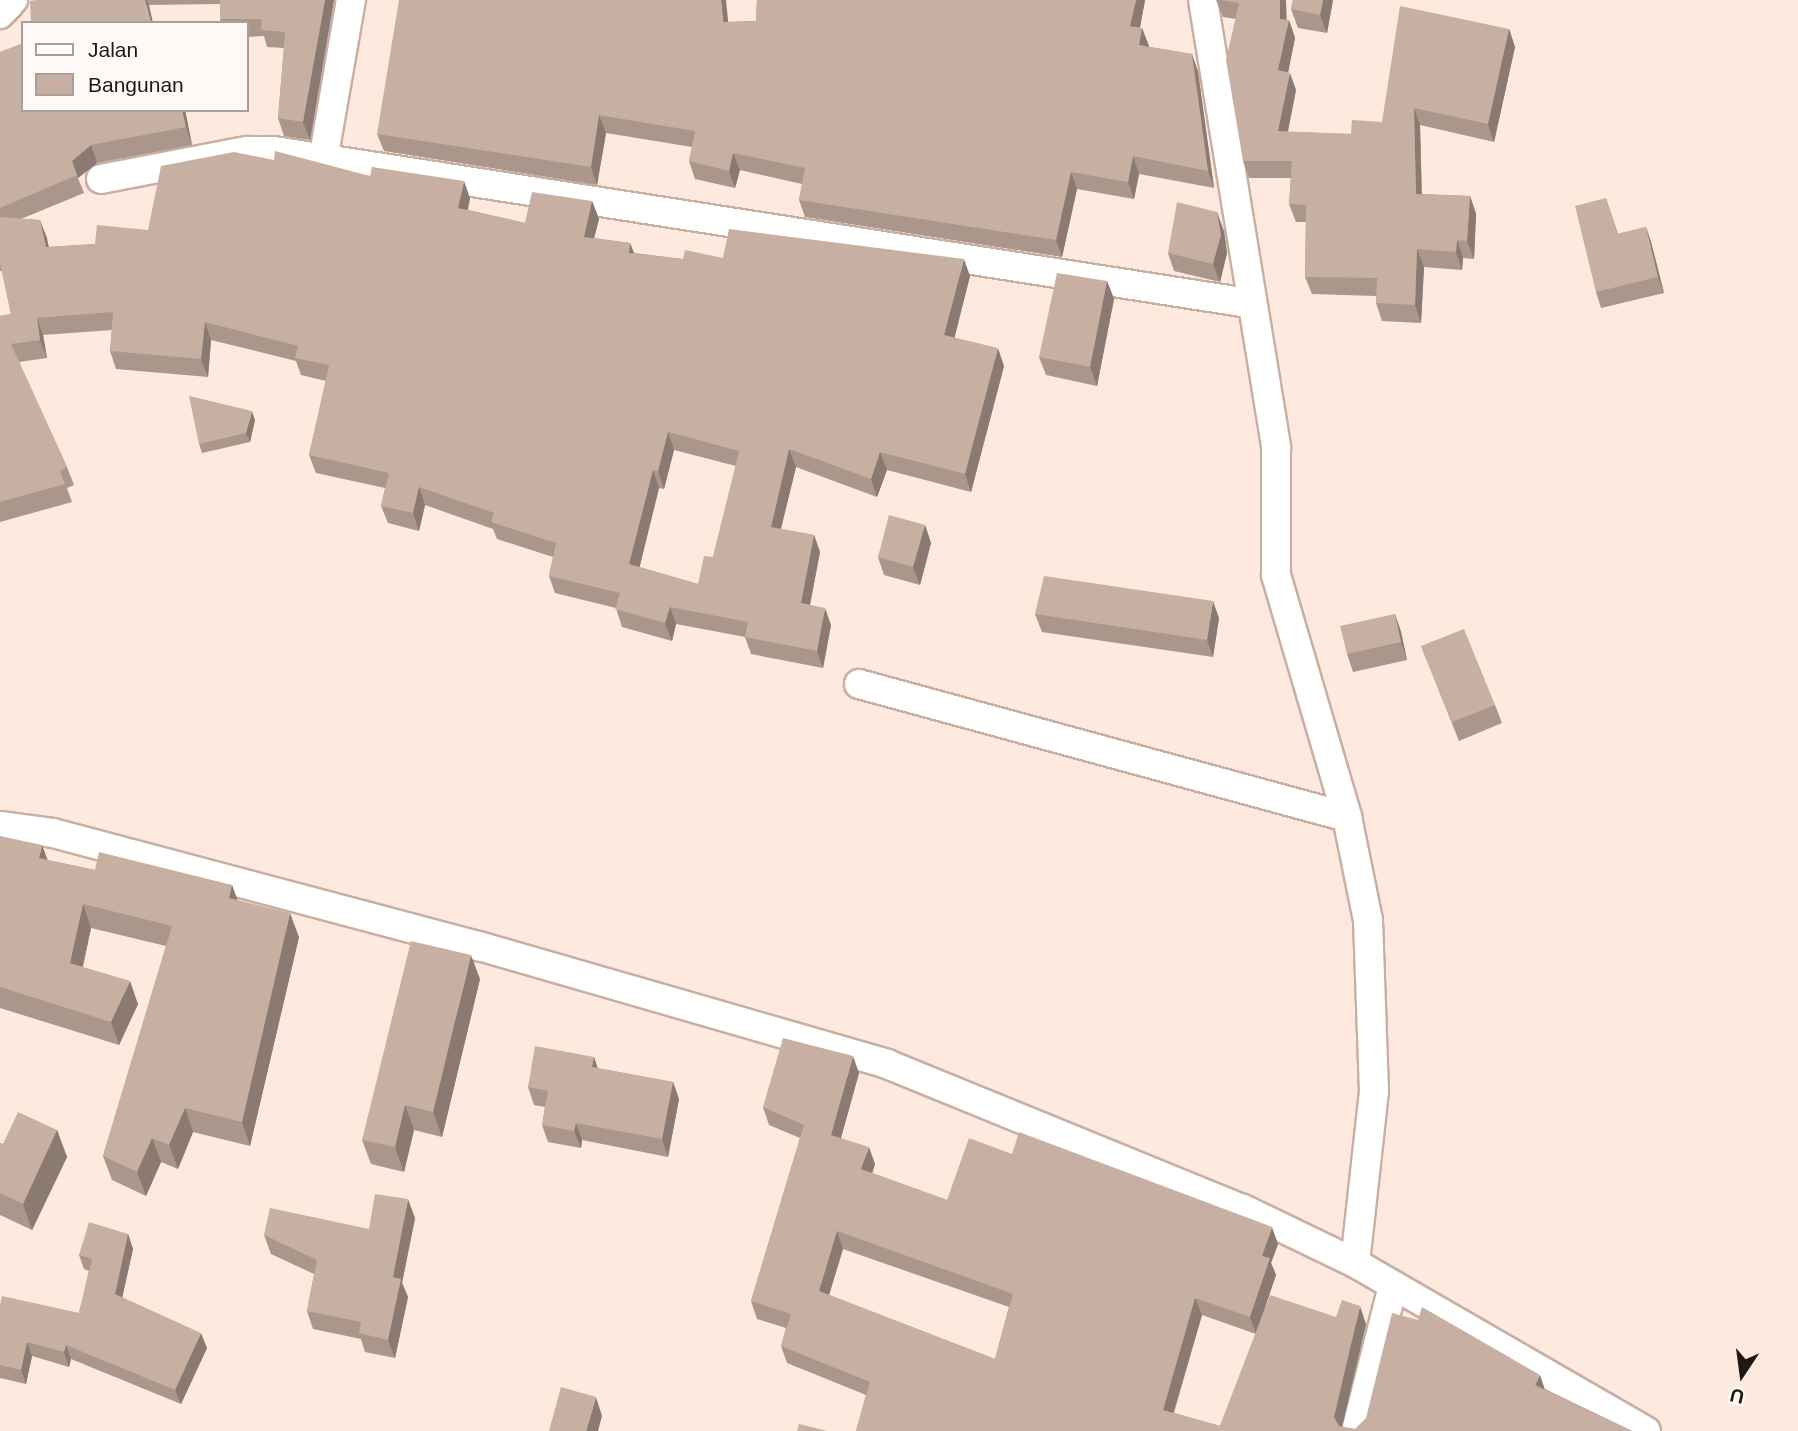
<!DOCTYPE html>
<style>
body{margin:0}
#map{position:relative;width:1798px;height:1431px;overflow:hidden;background:#fde9de;font-family:Arial,sans-serif}
div>[style]{position:absolute}
.roads{filter:drop-shadow(2px 0 #c7afa2) drop-shadow(-2px 0 #c7afa2) drop-shadow(0 2px #c7afa2) drop-shadow(0 -2px #c7afa2)}
.street>*{height:28px;margin:-14px;padding:0 14px;transform-origin:14px;border-radius:14px;background:#fff}
.wall>*{inset:0;background:#ab968b}
.shaded-wall>*{inset:0;background:#8b7a71}
.building>*{inset:0;background:#c7afa2}
span{translate:-50% -50%;white-space:nowrap;text-align:center;line-height:1.15;-webkit-text-stroke:6px #fef9f6;paint-order:stroke}
.legend{position:absolute;left:21px;top:21px;width:228px;height:91px;box-sizing:border-box;background:#fef9f6;border:2px solid #a69f9c;margin:0;padding:9px 12px;list-style:none;font-size:21px;color:#211814}
.legend li{display:flex;align-items:center;gap:14px;height:35px}
.legend b{width:35px;border:2px solid #a69f9c}
.north{position:absolute;left:1707px;top:1340px;width:70px;height:70px;-webkit-text-stroke:5px #fef9f6;paint-order:stroke;rotate:193deg;font-size:19px;font-weight:700;line-height:28px;text-align:center;color:#211814}
.north::after{content:'';display:block;margin:auto;width:24px;height:32px;background:#211814;clip-path:polygon(50% 0,100% 100%,50% 72%,0 100%)}
</style>
<div id="map">
<div class="roads">
<div class="street">
<i style="left:1203px;top:0;width:454px;rotate:80.7deg"></i>
<i style="left:1276px;top:448px;width:127px;rotate:90deg"></i>
<i style="left:1276px;top:575px;width:252px;rotate:73.6deg"></i>
<i style="left:1347px;top:817px;width:105px;rotate:78.5deg"></i>
<i style="left:1368px;top:920px;width:171px;rotate:88deg"></i>
<i style="left:1374px;top:1091px;width:173px;rotate:96.3deg"></i>
<i style="left:0;top:14px;width:19px;rotate:-47deg"></i>
<i style="left:323px;top:160px;width:162px;rotate:-80.1deg"></i>
<i style="left:101px;top:179px;width:149px;rotate:-10.9deg"></i>
<i style="left:247px;top:151px;width:27px"></i>
<i style="left:274px;top:151px;width:986px;rotate:8.87deg"></i>
<i style="left:859px;top:684px;width:506px;rotate:15.25deg"></i>
<i style="left:0;top:826px;width:53px;rotate:7.5deg"></i>
<i style="left:53px;top:833px;width:441px;rotate:14.9deg"></i>
<i style="left:479px;top:946px;width:425px;rotate:16.1deg"></i>
<i style="left:887px;top:1064px;width:384px;rotate:22.2deg"></i>
<i style="left:1243px;top:1209px;width:124px;rotate:25.7deg"></i>
<i style="left:1355px;top:1263px;width:336px;rotate:30deg"></i>
<i style="left:1356px;top:1431px;width:150px;rotate:-75.7deg"></i>
</div>
</div>
<div class="wall">
<i style="clip-path:polygon(36px 0,334px 0,310px 140px,284px 136px,278px 118px,284px 48px,267px 47px,264px 36px,247px 37px,247px 23px,221px 23px,220px 19px,220px 4px,149px 5px)"></i>
<i style="clip-path:polygon(757px 0,1145px 0,1140px 28px,1142px 28px,1149px 47px,1192px 54px,1198px 72px,1214px 188px,1139px 174px,1134px 199px,1077px 189px,1062px 257px,805px 217px,799px 200px,802px 184px,740px 170px,735px 188px,695px 179px,689px 161px,692px 147px,606px 133px,597px 185px,384px 151px,377px 134px,728px 22px,756px 21px)"></i>
<i style="clip-path:polygon(1216px 0,1286px 0,1286px 20px,1289px 20px,1295px 38px,1288px 72px,1296px 90px,1288px 132px,1351px 134px,1382px 122px,1509px 29px,1515px 47px,1494px 142px,1420px 125px,1422px 194px,1470px 196px,1476px 214px,1474px 259px,1463px 258px,1462px 270px,1424px 267px,1421px 323px,1382px 321px,1376px 303px,1376px 296px,1312px 294px,1305px 277px,1306px 222px,1296px 222px,1289px 204px,1291px 178px,1249px 178px,1243px 161px,1236px 19px,1223px 17px)"></i>
<i style="clip-path:polygon(1293px 0,1333px 0,1327px 33px,1298px 28px,1291px 9px)"></i>
<i style="clip-path:polygon(evenodd,0 52px,185px 110px,192px 145px,97px 163px,78px 178px,84px 193px,21px 219px,40px 220px,49px 247px,95px 244px,148px 230px,274px 160px,370px 176px,470px 198px,468px 210px,525px 223px,592px 201px,599px 219px,594px 238px,630px 243px,634px 253px,683px 259px,723px 258px,970px 276px,954px 337px,1004px 366px,971px 492px,887px 470px,877px 497px,796px 467px,781px 529px,814px 535px,820px 552px,810px 605px,831px 625px,823px 668px,751px 654px,745px 637px,676px 624px,672px 641px,622px 627px,616px 608px,555px 593px,549px 576px,553px 557px,497px 539px,493px 529px,425px 505px,419px 531px,388px 523px,381px 506px,385px 488px,316px 473px,309px 455px,326px 381px,301px 375px,296px 361px,211px 340px,208px 377px,116px 369px,110px 351px,112px 330px,43px 335px,47px 358px,19px 362px,67px 467px,74px 485px,67px 488px,72px 502px,0 522px,0 316px,11px 314px,2px 271px,0 271px,0 52px,674px 450px,736px 466px,713px 557px,698px 584px,639px 567px,659px 488px,664px 489px,674px 450px)"></i>
<i style="clip-path:polygon(1606px 198px,1618px 234px,1646px 227px,1651px 242px,1664px 293px,1601px 308px,1596px 292px)"></i>
<i style="clip-path:polygon(1224px 231px,1227px 253px,1220px 282px,1174px 271px,1168px 253px)"></i>
<i style="clip-path:polygon(1107px 281px,1114px 299px,1097px 386px,1046px 375px,1039px 357px)"></i>
<i style="clip-path:polygon(255px 420px,250px 442px,202px 453px,199px 444px)"></i>
<i style="clip-path:polygon(925px 525px,931px 543px,920px 585px,884px 575px,878px 557px)"></i>
<i style="clip-path:polygon(1035px 614px,1219px 618px,1213px 657px,1042px 632px)"></i>
<i style="clip-path:polygon(1395px 614px,1401px 632px,1407px 660px,1353px 672px,1347px 654px)"></i>
<i style="clip-path:polygon(1421px 646px,1495px 705px,1502px 723px,1459px 741px)"></i>
<i style="clip-path:polygon(0 836px,47px 860px,95px 870px,232px 885px,237px 900px,299px 937px,250px 1146px,193px 1132px,178px 1169px,161px 1162px,146px 1196px,112px 1180px,103px 1156px,166px 946px,91px 928px,83px 967px,138px 1004px,119px 1045px,0 1008px)"></i>
<i style="clip-path:polygon(480px 979px,442px 1137px,414px 1130px,404px 1172px,371px 1164px,362px 1140px)"></i>
<i style="clip-path:polygon(594px 1057px,597px 1068px,673px 1082px,679px 1099px,668px 1157px,582px 1140px,581px 1148px,548px 1142px,542px 1125px,545px 1107px,534px 1105px,528px 1087px)"></i>
<i style="clip-path:polygon(evenodd,859px 1073px,841px 1138px,875px 1164px,872px 1173px,947px 1200px,1278px 1244px,1271px 1263px,1276px 1275px,1261px 1319px,1336px 1317px,1366px 1324px,1342px 1427px,1355px 1429px,1545px 1389px,1632px 1431px,856px 1431px,866px 1395px,787px 1363px,781px 1346px,786px 1328px,757px 1319px,751px 1301px,800px 1138px,769px 1125px,763px 1107px,859px 1073px,843px 1249px,1009px 1307px,995px 1359px,829px 1295px,843px 1249px,859px 1073px,1202px 1315px,1256px 1334px,1220px 1426px,1174px 1413px,1202px 1315px)"></i>
<i style="clip-path:polygon(57px 1130px,67px 1157px,32px 1230px,0 1215px,0 1143px,3px 1144px)"></i>
<i style="clip-path:polygon(415px 1218px,402px 1283px,408px 1297px,395px 1358px,365px 1352px,361px 1339px,313px 1329px,307px 1311px,314px 1274px,271px 1254px,264px 1235px,369px 1229px)"></i>
<i style="clip-path:polygon(128px 1234px,133px 1249px,122px 1297px,207px 1348px,181px 1404px,71px 1359px,69px 1367px,32px 1356px,26px 1384px,0 1378px,0 1305px,79px 1313px,89px 1271px,84px 1269px,79px 1255px)"></i>
</div>
<div class="shaded-wall">
<i style="clip-path:polygon(145px 0,147px 0,149px 5px,153px 23px,151px 23px)"></i>
<i style="clip-path:polygon(325px 0,334px 0,310px 140px,303px 122px)"></i>
<i style="clip-path:polygon(721px 0,726px 0,730px 39px,723px 22px)"></i>
<i style="clip-path:polygon(1136px 0,1145px 0,1137px 43px,1130px 26px)"></i>
<i style="clip-path:polygon(1280px 0,1286px 0,1287px 30px,1289px 20px,1295px 38px,1285px 88px,1278px 70px,1280px 19px)"></i>
<i style="clip-path:polygon(1323px 0,1333px 0,1327px 33px,1320px 15px)"></i>
<i style="clip-path:polygon(1142px 28px,1149px 46px,1145px 63px,1139px 45px)"></i>
<i style="clip-path:polygon(1509px 29px,1515px 47px,1494px 142px,1488px 124px)"></i>
<i style="clip-path:polygon(1192px 54px,1198px 72px,1214px 188px,1208px 171px)"></i>
<i style="clip-path:polygon(1290px 73px,1296px 90px,1284px 149px,1278px 131px)"></i>
<i style="clip-path:polygon(1414px 108px,1420px 125px,1422px 211px,1416px 194px)"></i>
<i style="clip-path:polygon(182px 110px,185px 110px,192px 145px,186px 127px)"></i>
<i style="clip-path:polygon(599px 115px,606px 133px,597px 185px,591px 167px)"></i>
<i style="clip-path:polygon(91px 145px,97px 163px,78px 178px,72px 161px)"></i>
<i style="clip-path:polygon(733px 153px,740px 170px,735px 188px,729px 171px)"></i>
<i style="clip-path:polygon(1133px 156px,1139px 174px,1134px 199px,1128px 182px)"></i>
<i style="clip-path:polygon(1071px 172px,1077px 189px,1062px 257px,1056px 240px)"></i>
<i style="clip-path:polygon(464px 181px,470px 198px,464px 225px,458px 208px)"></i>
<i style="clip-path:polygon(1470px 196px,1476px 214px,1474px 259px,1467px 241px)"></i>
<i style="clip-path:polygon(592px 201px,599px 219px,590px 254px,584px 237px)"></i>
<i style="clip-path:polygon(1217px 212px,1224px 231px,1227px 253px,1220px 282px,1213px 264px)"></i>
<i style="clip-path:polygon(40px 220px,47px 238px,52px 265px,46px 247px)"></i>
<i style="clip-path:polygon(1646px 227px,1651px 242px,1664px 293px,1658px 277px)"></i>
<i style="clip-path:polygon(1457px 240px,1463px 258px,1462px 270px,1456px 252px)"></i>
<i style="clip-path:polygon(630px 243px,637px 261px,629px 253px)"></i>
<i style="clip-path:polygon(1417px 249px,1424px 267px,1421px 323px,1415px 305px)"></i>
<i style="clip-path:polygon(964px 259px,970px 276px,951px 352px,944px 335px)"></i>
<i style="clip-path:polygon(1107px 281px,1114px 299px,1097px 386px,1090px 367px)"></i>
<i style="clip-path:polygon(37px 318px,43px 335px,47px 358px,40px 340px)"></i>
<i style="clip-path:polygon(205px 322px,211px 340px,208px 377px,201px 359px)"></i>
<i style="clip-path:polygon(998px 348px,1004px 366px,971px 492px,965px 474px)"></i>
<i style="clip-path:polygon(252px 411px,255px 420px,250px 442px,246px 433px)"></i>
<i style="clip-path:polygon(668px 432px,674px 450px,664px 489px,658px 471px)"></i>
<i style="clip-path:polygon(789px 449px,796px 467px,777px 544px,771px 527px)"></i>
<i style="clip-path:polygon(880px 452px,887px 470px,877px 497px,871px 479px)"></i>
<i style="clip-path:polygon(653px 470px,659px 488px,636px 582px,629px 564px)"></i>
<i style="clip-path:polygon(419px 487px,425px 505px,419px 531px,413px 513px)"></i>
<i style="clip-path:polygon(925px 525px,931px 543px,920px 585px,913px 567px)"></i>
<i style="clip-path:polygon(814px 535px,820px 552px,807px 620px,801px 603px)"></i>
<i style="clip-path:polygon(1213px 601px,1219px 618px,1213px 657px,1207px 640px)"></i>
<i style="clip-path:polygon(670px 607px,676px 624px,672px 641px,665px 623px)"></i>
<i style="clip-path:polygon(825px 608px,831px 625px,823px 668px,817px 651px)"></i>
<i style="clip-path:polygon(1395px 614px,1401px 632px,1407px 660px,1401px 642px)"></i>
<i style="clip-path:polygon(42px 845px,51px 869px,39px 858px)"></i>
<i style="clip-path:polygon(232px 885px,241px 909px,229px 898px)"></i>
<i style="clip-path:polygon(83px 904px,91px 928px,78px 987px,70px 963px)"></i>
<i style="clip-path:polygon(290px 913px,299px 937px,250px 1146px,242px 1122px)"></i>
<i style="clip-path:polygon(471px 955px,480px 979px,442px 1137px,433px 1112px)"></i>
<i style="clip-path:polygon(130px 981px,138px 1004px,119px 1045px,111px 1022px)"></i>
<i style="clip-path:polygon(853px 1056px,859px 1073px,837px 1152px,831px 1135px)"></i>
<i style="clip-path:polygon(594px 1057px,600px 1075px,592px 1067px)"></i>
<i style="clip-path:polygon(673px 1082px,679px 1099px,668px 1157px,662px 1139px)"></i>
<i style="clip-path:polygon(405px 1105px,414px 1130px,404px 1172px,395px 1147px)"></i>
<i style="clip-path:polygon(185px 1108px,193px 1132px,178px 1169px,169px 1145px)"></i>
<i style="clip-path:polygon(576px 1123px,582px 1140px,581px 1148px,574px 1131px)"></i>
<i style="clip-path:polygon(57px 1130px,67px 1157px,32px 1230px,23px 1204px)"></i>
<i style="clip-path:polygon(152px 1138px,161px 1162px,146px 1196px,137px 1172px)"></i>
<i style="clip-path:polygon(869px 1147px,875px 1164px,868px 1187px,861px 1169px)"></i>
<i style="clip-path:polygon(408px 1199px,415px 1218px,402px 1283px,408px 1297px,395px 1358px,388px 1340px,393px 1277px)"></i>
<i style="clip-path:polygon(1272px 1227px,1278px 1244px,1271px 1263px,1276px 1275px,1256px 1334px,1250px 1317px,1262px 1256px)"></i>
<i style="clip-path:polygon(837px 1231px,843px 1249px,825px 1308px,819px 1291px)"></i>
<i style="clip-path:polygon(128px 1234px,133px 1249px,120px 1308px,115px 1294px)"></i>
<i style="clip-path:polygon(1195px 1298px,1202px 1315px,1169px 1427px,1163px 1410px)"></i>
<i style="clip-path:polygon(1360px 1306px,1366px 1324px,1341px 1431px,1334px 1417px)"></i>
<i style="clip-path:polygon(201px 1333px,207px 1348px,181px 1404px,175px 1390px)"></i>
<i style="clip-path:polygon(27px 1342px,32px 1356px,26px 1384px,21px 1370px)"></i>
<i style="clip-path:polygon(66px 1345px,71px 1359px,69px 1367px,64px 1352px)"></i>
<i style="clip-path:polygon(1540px 1375px,1546px 1393px,1535px 1385px)"></i>
<i style="clip-path:polygon(596px 1397px,602px 1416px,598px 1431px,586px 1431px)"></i>
</div>
<div class="building">
<i style="clip-path:polygon(36px 0,145px 0,151px 23px,31px 23px,30px 1px)"></i>
<i style="clip-path:polygon(220px 0,325px 0,303px 122px,278px 118px,285px 32px,261px 30px,262px 19px,220px 19px)"></i>
<i style="clip-path:polygon(399px 0,721px 0,723px 22px,756px 21px,757px 0,1136px 0,1130px 26px,1142px 28px,1139px 45px,1192px 54px,1208px 171px,1133px 156px,1128px 182px,1071px 172px,1056px 240px,799px 200px,805px 168px,733px 153px,729px 171px,689px 161px,695px 131px,599px 115px,591px 167px,377px 134px)"></i>
<i style="clip-path:polygon(1220px 0,1280px 0,1280px 19px,1289px 20px,1278px 70px,1290px 73px,1278px 131px,1351px 134px,1352px 120px,1382px 122px,1400px 6px,1509px 29px,1488px 124px,1414px 108px,1416px 194px,1470px 196px,1467px 241px,1457px 240px,1456px 252px,1417px 249px,1415px 305px,1376px 303px,1377px 278px,1305px 277px,1306px 205px,1289px 204px,1292px 161px,1243px 161px,1226px 60px,1239px 3px)"></i>
<i style="clip-path:polygon(1293px 0,1323px 0,1320px 15px,1291px 9px)"></i>
<i style="clip-path:polygon(23px 43px,23px 110px,182px 110px,186px 127px,91px 145px,72px 161px,77px 175px,0 208px,0 52px)"></i>
<i style="clip-path:polygon(evenodd,275px 151px,370px 176px,372px 167px,464px 181px,458px 208px,525px 223px,532px 192px,592px 201px,584px 237px,630px 243px,629px 253px,683px 259px,685px 250px,723px 258px,729px 229px,964px 259px,944px 335px,998px 348px,965px 474px,880px 452px,871px 479px,789px 449px,771px 527px,814px 535px,801px 603px,825px 608px,817px 651px,745px 637px,748px 622px,670px 607px,665px 623px,615px 609px,620px 593px,549px 576px,556px 543px,491px 522px,494px 513px,419px 487px,413px 513px,381px 506px,389px 473px,309px 455px,329px 365px,295px 358px,298px 346px,205px 322px,201px 359px,110px 351px,113px 312px,37px 318px,40px 340px,11px 344px,67px 467px,60px 471px,65px 484px,0 502px,0 316px,11px 314px,0 263px,0 217px,40px 220px,46px 247px,95px 244px,97px 225px,148px 230px,161px 166px,234px 152px,274px 160px,275px 151px,668px 432px,739px 451px,713px 557px,704px 556px,698px 584px,629px 564px,653px 470px,658px 471px,668px 432px)"></i>
<i style="clip-path:polygon(1606px 198px,1617px 234px,1646px 227px,1658px 277px,1596px 292px,1575px 206px)"></i>
<i style="clip-path:polygon(1177px 202px,1217px 212px,1221px 235px,1213px 264px,1168px 253px)"></i>
<i style="clip-path:polygon(1057px 273px,1107px 281px,1090px 367px,1039px 357px)"></i>
<i style="clip-path:polygon(189px 396px,252px 411px,246px 433px,199px 444px)"></i>
<i style="clip-path:polygon(889px 515px,925px 525px,913px 567px,878px 557px)"></i>
<i style="clip-path:polygon(1044px 576px,1213px 601px,1207px 640px,1035px 614px)"></i>
<i style="clip-path:polygon(1395px 614px,1401px 642px,1347px 654px,1340px 626px)"></i>
<i style="clip-path:polygon(1464px 629px,1495px 705px,1452px 722px,1421px 646px)"></i>
<i style="clip-path:polygon(0 836px,42px 845px,39px 858px,95px 870px,99px 852px,232px 885px,229px 898px,290px 913px,242px 1122px,185px 1108px,169px 1145px,152px 1138px,137px 1172px,103px 1156px,172px 926px,83px 904px,70px 963px,130px 981px,111px 1022px,0 987px)"></i>
<i style="clip-path:polygon(411px 941px,471px 955px,433px 1112px,405px 1105px,395px 1147px,362px 1140px)"></i>
<i style="clip-path:polygon(evenodd,783px 1038px,853px 1056px,831px 1135px,869px 1147px,861px 1169px,947px 1200px,969px 1138px,1012px 1154px,1019px 1132px,1272px 1227px,1262px 1256px,1270px 1258px,1250px 1317px,1195px 1298px,1163px 1410px,1220px 1426px,1270px 1295px,1336px 1317px,1342px 1300px,1360px 1306px,1334px 1417px,1339px 1426px,1355px 1429px,1366px 1418px,1392px 1313px,1418px 1320px,1422px 1307px,1540px 1375px,1535px 1385px,1632px 1431px,856px 1431px,870px 1382px,781px 1346px,791px 1314px,751px 1301px,804px 1125px,763px 1107px,783px 1038px,837px 1231px,1013px 1294px,995px 1359px,819px 1291px,837px 1231px)"></i>
<i style="clip-path:polygon(535px 1046px,594px 1057px,592px 1067px,673px 1082px,662px 1139px,576px 1123px,574px 1131px,542px 1125px,548px 1091px,528px 1087px)"></i>
<i style="clip-path:polygon(18px 1112px,57px 1130px,23px 1204px,0 1193px,0 1143px,3px 1144px)"></i>
<i style="clip-path:polygon(375px 1194px,408px 1199px,393px 1277px,401px 1279px,388px 1340px,359px 1333px,361px 1322px,307px 1311px,317px 1260px,264px 1235px,270px 1208px,369px 1229px)"></i>
<i style="clip-path:polygon(89px 1222px,128px 1234px,115px 1294px,201px 1333px,175px 1390px,66px 1345px,64px 1352px,27px 1342px,21px 1370px,0 1365px,0 1305px,2px 1296px,79px 1313px,92px 1259px,79px 1255px)"></i>
<i style="clip-path:polygon(561px 1387px,596px 1397px,586px 1431px,549px 1431px)"></i>
<i style="clip-path:polygon(799px 1424px,827px 1431px,797px 1431px)"></i>
</div>
<ul class="legend">
<li><b style="height:9px;background:#fff"></b>Jalan</li>
<li><b style="height:19px;background:#c7afa2"></b>Bangunan</li>
</ul>
<div class="north">U</div>
</div>
